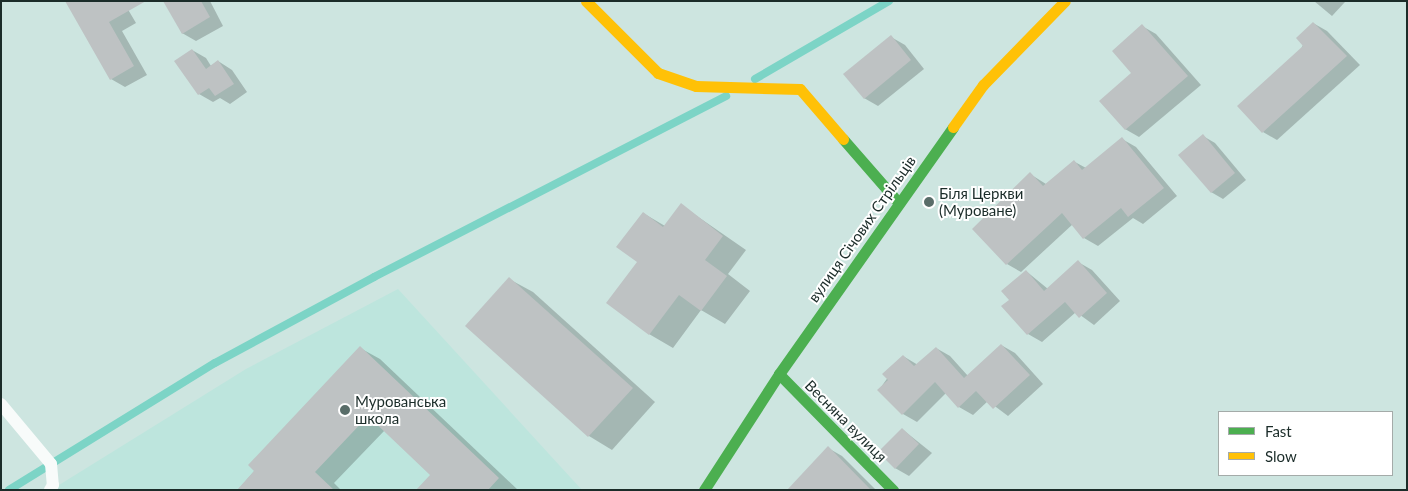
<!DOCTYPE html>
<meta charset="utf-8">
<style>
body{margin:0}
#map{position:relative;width:1408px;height:491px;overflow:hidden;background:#cde5e0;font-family:Lato,sans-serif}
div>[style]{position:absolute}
.built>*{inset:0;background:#bde5dd}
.shadow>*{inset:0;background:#0003}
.stream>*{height:8px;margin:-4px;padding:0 4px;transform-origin:4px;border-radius:4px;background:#7cd4c6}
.building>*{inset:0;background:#bec2c3}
.lane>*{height:12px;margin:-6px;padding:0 6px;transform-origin:6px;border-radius:6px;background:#f8fbfa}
.fast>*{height:11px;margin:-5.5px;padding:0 5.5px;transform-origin:5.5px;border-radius:5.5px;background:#4caf50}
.slow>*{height:11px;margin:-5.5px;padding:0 5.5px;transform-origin:5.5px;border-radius:5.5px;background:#ffc107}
.dots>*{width:14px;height:14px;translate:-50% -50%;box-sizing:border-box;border:2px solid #fff;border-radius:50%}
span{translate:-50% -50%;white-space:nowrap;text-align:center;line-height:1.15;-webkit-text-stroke:4px #fff;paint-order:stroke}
.poi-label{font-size:15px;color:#1b2c29}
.left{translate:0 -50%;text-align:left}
.street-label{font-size:15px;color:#1b2c29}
.frame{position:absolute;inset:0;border:2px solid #1b2c29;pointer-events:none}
.legend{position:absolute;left:1218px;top:411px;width:175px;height:65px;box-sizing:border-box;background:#fff;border:1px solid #a4aba9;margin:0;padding:6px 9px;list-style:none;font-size:15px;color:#1b2c29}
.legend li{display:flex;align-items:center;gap:10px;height:25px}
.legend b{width:25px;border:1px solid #a4aba9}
</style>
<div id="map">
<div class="built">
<i style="clip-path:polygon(398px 289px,582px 490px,51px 490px,246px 369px)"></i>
</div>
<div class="shadow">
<i style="clip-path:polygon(123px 1px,136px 23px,122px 31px,147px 75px,125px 87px,111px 79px,67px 2px)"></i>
<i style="clip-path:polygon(165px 1px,210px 1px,223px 26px,196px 41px,182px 33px)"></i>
<i style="clip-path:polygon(1314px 1px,1344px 1px,1345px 2px,1332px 16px)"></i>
<i style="clip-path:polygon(1313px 23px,1327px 31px,1360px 65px,1277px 140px,1263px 132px)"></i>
<i style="clip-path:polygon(1142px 26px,1156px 34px,1201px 85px,1139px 137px,1125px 129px)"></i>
<i style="clip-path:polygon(891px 37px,905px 45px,924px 69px,878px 106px,864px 98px)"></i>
<i style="clip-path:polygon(192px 50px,206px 58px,211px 66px,218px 61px,232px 70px,247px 92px,230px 104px,220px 98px,213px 102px,199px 94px,176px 61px)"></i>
<i style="clip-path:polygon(1203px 136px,1215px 143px,1246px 180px,1223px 199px,1211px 192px)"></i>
<i style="clip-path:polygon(1122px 139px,1136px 147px,1177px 196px,1143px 224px,1133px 218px,1098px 246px,1084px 238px,1073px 224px,1021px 272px,1007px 264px,1030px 174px,1046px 184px,1075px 162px,1086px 168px)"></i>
<i style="clip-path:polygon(681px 205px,746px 250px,728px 274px,750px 291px,725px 324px,701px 310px,673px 348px,649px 334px,638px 262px,643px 213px,665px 226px)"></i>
<i style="clip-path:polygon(1078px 262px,1092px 270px,1120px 301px,1094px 325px,1076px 312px,1042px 342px,1028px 334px,1003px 306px,1010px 300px,1026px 271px,1048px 289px)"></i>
<i style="clip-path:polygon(509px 279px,533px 292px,655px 402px,612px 450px,589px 436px,466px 326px)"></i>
<i style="clip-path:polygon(1001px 345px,1015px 353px,1043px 384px,1008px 416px,988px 401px,973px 415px,959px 407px,946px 393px,917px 422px,903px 414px,879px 390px,903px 356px,918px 365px,936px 348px,950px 356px,968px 376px)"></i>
<i style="clip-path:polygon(360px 348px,380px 359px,518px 490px,417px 490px,432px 475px,385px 430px,334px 483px,341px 490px,238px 490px)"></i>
<i style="clip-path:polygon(902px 429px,932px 453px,909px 476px,895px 468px)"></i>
<i style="clip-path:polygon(828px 448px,842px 456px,876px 490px,803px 490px)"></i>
</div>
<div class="stream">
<i style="left:755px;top:79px;width:155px;rotate:-30.2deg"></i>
<i style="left:9px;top:490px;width:242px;rotate:-31.7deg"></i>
<i style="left:215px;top:363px;width:181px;rotate:-28.4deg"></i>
<i style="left:374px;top:277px;width:396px;rotate:-27.2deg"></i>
</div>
<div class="building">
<i style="clip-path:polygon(65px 1px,146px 1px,109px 22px,134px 66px,110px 80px)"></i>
<i style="clip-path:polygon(163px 1px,201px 1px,210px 17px,182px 34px)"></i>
<i style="clip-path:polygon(1313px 22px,1347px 56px,1262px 133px,1237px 106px,1303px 46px,1296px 38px)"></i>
<i style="clip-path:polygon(1142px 24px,1188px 76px,1125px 130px,1099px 101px,1131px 73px,1112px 51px)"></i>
<i style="clip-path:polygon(891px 35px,911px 60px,864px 99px,843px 74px)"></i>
<i style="clip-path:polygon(192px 49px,206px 69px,218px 60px,234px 84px,215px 96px,209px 88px,198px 95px,174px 61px)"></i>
<i style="clip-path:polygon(1203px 134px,1235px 173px,1211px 193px,1178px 155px)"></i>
<i style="clip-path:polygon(1122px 137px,1164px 188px,1128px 217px,1121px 208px,1083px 239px,1062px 213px,1006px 265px,972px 229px,1030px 172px,1043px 186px,1074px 160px,1082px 170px)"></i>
<i style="clip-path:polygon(681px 203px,723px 236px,705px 260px,727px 276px,701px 311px,679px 295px,649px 335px,606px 303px,637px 262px,616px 247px,643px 212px,663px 227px)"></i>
<i style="clip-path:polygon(1078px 260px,1107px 293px,1079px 318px,1065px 302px,1027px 335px,1001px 306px,1009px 300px,1001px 291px,1026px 270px,1044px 291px)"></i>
<i style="clip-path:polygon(509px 277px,633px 388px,588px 437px,465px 326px)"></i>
<i style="clip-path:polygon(1001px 344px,1030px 375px,993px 409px,976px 391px,958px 408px,935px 382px,902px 415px,877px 390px,888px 380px,882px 374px,903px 355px,914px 366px,936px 347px,964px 378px)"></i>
<i style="clip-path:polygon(360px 346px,499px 478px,488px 490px,416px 490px,430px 475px,368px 416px,315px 472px,334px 490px,237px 490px,254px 471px,248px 465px)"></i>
<i style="clip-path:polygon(902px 428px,919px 444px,895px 469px,878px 452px)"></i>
<i style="clip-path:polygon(828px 446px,871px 490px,787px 490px)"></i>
</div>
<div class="lane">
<i style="left:1px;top:404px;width:78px;rotate:50.2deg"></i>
<i style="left:51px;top:464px;width:21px;rotate:85deg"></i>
<i style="left:53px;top:485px;width:6px;rotate:121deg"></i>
</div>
<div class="fast">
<i style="left:843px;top:139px;width:84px;rotate:48.9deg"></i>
<i style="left:779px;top:374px;width:163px;rotate:45.5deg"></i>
<i style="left:704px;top:490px;width:138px;rotate:-57.1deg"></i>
<i style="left:779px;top:374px;width:302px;rotate:-54.8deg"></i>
</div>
<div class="slow">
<i style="left:586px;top:1px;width:102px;rotate:45deg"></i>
<i style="left:658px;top:73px;width:40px;rotate:18.9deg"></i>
<i style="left:696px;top:86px;width:104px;rotate:1.7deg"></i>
<i style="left:800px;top:89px;width:66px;rotate:49.3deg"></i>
<i style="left:953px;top:127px;width:52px;rotate:-54.5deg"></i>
<i style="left:983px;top:85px;width:117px;rotate:-45.7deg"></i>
</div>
<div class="dots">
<i style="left:929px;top:202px;background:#596d69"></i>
<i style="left:345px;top:410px;background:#596d69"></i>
</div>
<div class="poi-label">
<span class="left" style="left:939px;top:202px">Біля Церкви<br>(Муроване)</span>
<span class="left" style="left:355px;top:410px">Мурованська<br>школа</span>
</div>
<div class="street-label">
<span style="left:862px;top:229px;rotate:-55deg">вулиця Січових Стрільців</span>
<span style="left:846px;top:421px;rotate:45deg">Весняна вулиця</span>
</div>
<div class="frame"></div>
<ul class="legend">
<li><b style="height:6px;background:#4caf50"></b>Fast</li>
<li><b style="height:6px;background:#ffc107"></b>Slow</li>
</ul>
</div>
